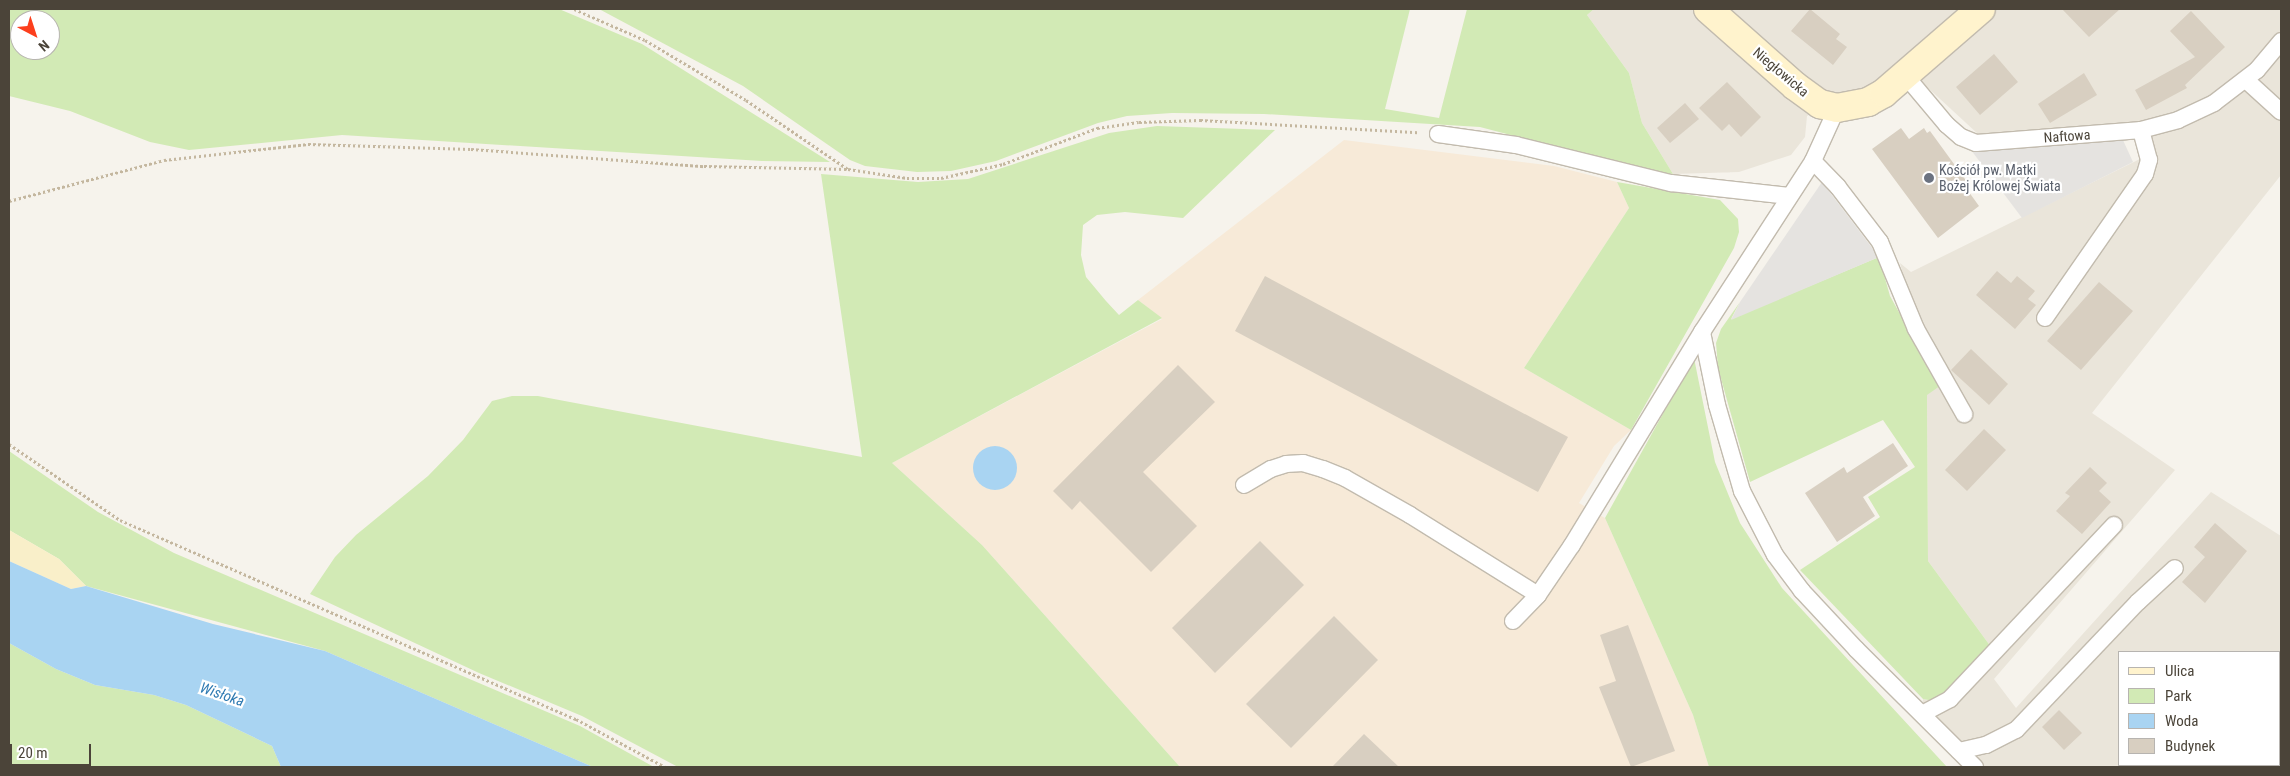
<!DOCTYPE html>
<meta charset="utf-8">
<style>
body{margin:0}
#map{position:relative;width:2290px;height:776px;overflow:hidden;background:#f6f3ec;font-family:"Roboto Condensed",sans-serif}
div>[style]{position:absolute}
.residential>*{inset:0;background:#eae5da}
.commercial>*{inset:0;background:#f7ead8}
.green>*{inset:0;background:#d2eab5}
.sand>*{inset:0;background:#f9efc9}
.parking>*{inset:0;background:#e5e3e0}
.water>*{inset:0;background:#a9d4f2}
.round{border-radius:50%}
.building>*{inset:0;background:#d8cfc1}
.path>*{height:3px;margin-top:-1.5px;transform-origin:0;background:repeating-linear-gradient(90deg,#c4b79f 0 2.5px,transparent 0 5px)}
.roads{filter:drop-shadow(1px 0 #c2bbae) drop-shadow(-1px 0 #c2bbae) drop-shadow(0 1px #c2bbae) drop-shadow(0 -1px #c2bbae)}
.lane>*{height:16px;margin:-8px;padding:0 8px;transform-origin:8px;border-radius:8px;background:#fff}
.secondary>*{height:28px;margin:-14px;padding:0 14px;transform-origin:14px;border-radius:14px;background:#fff3cd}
.dots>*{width:14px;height:14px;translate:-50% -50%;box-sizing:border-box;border:2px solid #fff;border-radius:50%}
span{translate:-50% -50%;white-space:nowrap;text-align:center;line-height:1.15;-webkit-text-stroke:4.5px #fff;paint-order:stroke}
.street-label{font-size:14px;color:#4b4439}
.worship-label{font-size:14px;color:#5b616d}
.left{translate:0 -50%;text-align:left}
.water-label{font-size:15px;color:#2e7ab2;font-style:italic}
.frame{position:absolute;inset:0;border:10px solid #4b4439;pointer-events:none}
.legend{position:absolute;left:2118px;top:651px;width:162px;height:115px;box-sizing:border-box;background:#fff;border:1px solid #b7b4b0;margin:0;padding:6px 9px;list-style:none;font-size:15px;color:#4b4439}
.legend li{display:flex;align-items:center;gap:10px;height:25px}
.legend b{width:25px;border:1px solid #b7b4b0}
.north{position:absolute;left:10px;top:10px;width:50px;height:50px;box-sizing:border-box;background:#fff;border:1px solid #b7b4b0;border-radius:50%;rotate:140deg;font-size:14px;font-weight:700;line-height:20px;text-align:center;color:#4b4439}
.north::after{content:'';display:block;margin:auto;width:18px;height:22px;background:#fc3f1d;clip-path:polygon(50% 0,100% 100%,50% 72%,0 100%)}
.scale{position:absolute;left:10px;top:744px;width:81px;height:22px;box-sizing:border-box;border:2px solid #4b4439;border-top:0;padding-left:6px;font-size:15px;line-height:18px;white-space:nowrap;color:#4b4439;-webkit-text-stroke:4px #fff;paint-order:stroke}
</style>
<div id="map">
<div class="residential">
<i style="clip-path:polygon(evenodd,1594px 9px,2281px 9px,2281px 175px,2092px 413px,2175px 470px,1994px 679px,2016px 708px,2211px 492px,2281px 536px,2281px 767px,1975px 767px,1922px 714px,1923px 699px,1934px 701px,1991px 647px,1928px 561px,1927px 394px,1952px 379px,1910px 301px,1900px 263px,1911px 272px,2144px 157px,2140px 121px,1978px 134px,1926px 86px,1826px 105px,1807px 116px,1805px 137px,1791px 155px,1739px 172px,1673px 174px,1642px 123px,1629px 73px,1587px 15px,1594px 9px,2119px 652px,2279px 652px,2279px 765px,2119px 765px,2119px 652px)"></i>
</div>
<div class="commercial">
<i style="clip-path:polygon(1344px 140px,1554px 166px,1617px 182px,1629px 208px,1524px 368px,1631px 430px,1614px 446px,1579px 503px,1605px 518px,1693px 715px,1709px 767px,1180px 767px,982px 545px,892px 463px,1162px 319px,1138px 300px)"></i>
</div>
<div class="green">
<i style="clip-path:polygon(evenodd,9px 9px,559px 9px,642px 44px,830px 162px,762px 161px,342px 135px,189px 150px,150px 142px,70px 111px,9px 96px,9px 9px,20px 20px,50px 20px,50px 50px,20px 50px,20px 20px)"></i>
<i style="clip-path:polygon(599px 9px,1410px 9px,1385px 109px,1439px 118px,1467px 9px,1594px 9px,1587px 15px,1629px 73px,1642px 123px,1673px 174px,1640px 169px,1480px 127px,1264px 114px,1172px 113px,1127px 116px,1098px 123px,996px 161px,951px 171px,917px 172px,865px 166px,850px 160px,743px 86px)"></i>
<i style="clip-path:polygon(1157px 126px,1275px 130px,1183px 218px,1125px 212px,1097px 215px,1083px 225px,1081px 255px,1086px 277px,1106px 301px,1119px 315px,1138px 300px,1162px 318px,892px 463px,982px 545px,1180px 767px,678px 767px,582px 716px,479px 673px,310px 594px,335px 557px,356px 535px,428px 476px,463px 440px,492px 401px,512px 396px,538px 396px,862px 457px,821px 174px,918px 182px,968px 179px,1109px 133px)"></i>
<i style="clip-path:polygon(1617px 182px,1720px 200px,1738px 219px,1739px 232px,1734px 248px,1631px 430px,1524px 368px,1629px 208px)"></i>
<i style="clip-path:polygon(1879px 257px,1890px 296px,1940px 386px,1927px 395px,1928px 561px,1991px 647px,1950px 689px,1934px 701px,1923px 699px,1800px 570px,1880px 517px,1868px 497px,1915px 467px,1883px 420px,1750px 482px,1718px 368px,1716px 343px,1721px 329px,1740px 302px,1731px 319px)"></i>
<i style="clip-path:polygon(1694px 358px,1715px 462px,1740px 523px,1782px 588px,1947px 767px,1709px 767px,1693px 715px,1605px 518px)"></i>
<i style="clip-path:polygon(9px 451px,98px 512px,174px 553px,580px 726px,654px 767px,593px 767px,325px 651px,86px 586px,59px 559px,9px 530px)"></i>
<i style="clip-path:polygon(9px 643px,56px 669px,95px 685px,154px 695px,186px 705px,272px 746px,281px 767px,9px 767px)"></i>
</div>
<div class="sand">
<i style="clip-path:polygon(9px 530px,59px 559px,86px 586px,71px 589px,9px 561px)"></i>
</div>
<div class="parking">
<i style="clip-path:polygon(2122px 138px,2133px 162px,2022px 218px,1971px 150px)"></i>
<i style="clip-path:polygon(1822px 182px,1879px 257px,1731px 320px,1740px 302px)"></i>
</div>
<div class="water">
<i class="round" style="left:973px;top:446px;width:44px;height:44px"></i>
<i style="clip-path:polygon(9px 561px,71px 589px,86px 586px,213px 624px,325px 651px,593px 767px,281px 767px,272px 746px,186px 705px,154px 695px,95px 685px,56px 669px,9px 643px)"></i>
</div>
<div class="building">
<i style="clip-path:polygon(1810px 9px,1840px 34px,1836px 39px,1847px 47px,1833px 65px,1791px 31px)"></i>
<i style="clip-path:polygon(2062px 9px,2120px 9px,2089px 37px)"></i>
<i style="clip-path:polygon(2191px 11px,2225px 47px,2185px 85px,2187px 88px,2146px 110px,2135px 90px,2195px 57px,2170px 31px)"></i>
<i style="clip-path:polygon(1994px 54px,2018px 82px,1980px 115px,1956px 87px)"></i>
<i style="clip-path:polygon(2084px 73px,2097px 95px,2050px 123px,2038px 104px)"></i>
<i style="clip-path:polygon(1727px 82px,1761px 117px,1741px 137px,1729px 124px,1722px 131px,1699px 108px)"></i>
<i style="clip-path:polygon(1685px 103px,1699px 119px,1670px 143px,1657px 128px)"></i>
<i style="clip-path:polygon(1901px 128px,1909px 139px,1924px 128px,1927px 133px,1930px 131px,1970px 186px,1966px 188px,1979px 206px,1938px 238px,1872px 149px)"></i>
<i style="clip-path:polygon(1997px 271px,2011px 283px,2017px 276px,2035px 291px,2028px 299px,2036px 305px,2015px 329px,1976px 295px)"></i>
<i style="clip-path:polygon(1265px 276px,1568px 437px,1538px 492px,1235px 331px)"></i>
<i style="clip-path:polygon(2099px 282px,2133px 311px,2081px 370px,2047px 341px)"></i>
<i style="clip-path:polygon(1971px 349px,2008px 384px,1989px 405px,1951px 370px)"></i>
<i style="clip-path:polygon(1178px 365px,1215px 402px,1143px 472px,1197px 526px,1151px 572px,1080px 501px,1072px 510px,1053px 491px)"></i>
<i style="clip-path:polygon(1984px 429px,2006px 450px,1967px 491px,1945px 470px)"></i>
<i style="clip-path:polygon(1893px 443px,1908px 466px,1863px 497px,1875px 516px,1837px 542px,1805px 493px,1844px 467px,1847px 473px)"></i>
<i style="clip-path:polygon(2090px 467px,2107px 483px,2099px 491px,2111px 502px,2082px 534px,2056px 511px,2070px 496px,2065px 493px)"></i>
<i style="clip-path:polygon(2215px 523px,2247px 551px,2205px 603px,2182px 582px,2205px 557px,2194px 547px)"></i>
<i style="clip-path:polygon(1260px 541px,1304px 585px,1215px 673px,1172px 628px)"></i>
<i style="clip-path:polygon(1334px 616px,1378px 660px,1291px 748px,1246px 704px)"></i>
<i style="clip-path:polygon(1628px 625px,1675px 751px,1631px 767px,1599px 687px,1616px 681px,1600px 635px)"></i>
<i style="clip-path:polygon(2059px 710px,2082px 733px,2064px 750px,2042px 727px)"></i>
<i style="clip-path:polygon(1364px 734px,1399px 767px,1332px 767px)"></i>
</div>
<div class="path">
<i style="left:574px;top:9px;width:77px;rotate:23.6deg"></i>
<i style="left:645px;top:40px;width:117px;rotate:30.7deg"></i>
<i style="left:746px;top:100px;width:123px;rotate:34.1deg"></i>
<i style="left:9px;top:201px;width:160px;rotate:-14.8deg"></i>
<i style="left:164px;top:160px;width:145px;rotate:-6.3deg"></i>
<i style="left:308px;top:144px;width:163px;rotate:1.8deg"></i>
<i style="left:471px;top:149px;width:234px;rotate:4.2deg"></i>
<i style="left:704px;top:166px;width:144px;rotate:1.2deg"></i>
<i style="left:848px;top:169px;width:60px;rotate:8.7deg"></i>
<i style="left:907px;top:178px;width:34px"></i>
<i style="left:941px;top:178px;width:64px;rotate:-12.7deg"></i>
<i style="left:1003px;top:164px;width:101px;rotate:-21deg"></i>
<i style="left:1097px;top:128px;width:42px;rotate:-8.1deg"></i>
<i style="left:1139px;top:122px;width:61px;rotate:-1.9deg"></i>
<i style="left:1200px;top:120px;width:218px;rotate:3.2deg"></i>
<i style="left:9px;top:444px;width:135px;rotate:34.4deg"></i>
<i style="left:120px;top:520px;width:498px;rotate:23.6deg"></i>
<i style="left:576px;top:719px;width:101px;rotate:28.3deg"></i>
</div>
<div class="roads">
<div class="lane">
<i style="left:1905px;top:75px;width:65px;rotate:50deg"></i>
<i style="left:1947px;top:125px;width:18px;rotate:41deg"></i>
<i style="left:1961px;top:137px;width:16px;rotate:22deg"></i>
<i style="left:1976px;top:143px;width:166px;rotate:-4.5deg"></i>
<i style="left:2141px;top:130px;width:38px;rotate:-15deg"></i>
<i style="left:2178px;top:120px;width:40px;rotate:-25deg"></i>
<i style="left:2214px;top:103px;width:54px;rotate:-37.5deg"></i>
<i style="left:2257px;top:70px;width:38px;rotate:-50deg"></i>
<i style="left:2246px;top:80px;width:47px;rotate:42.4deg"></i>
<i style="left:1837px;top:108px;width:58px;rotate:114.4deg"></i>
<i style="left:1813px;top:161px;width:204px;rotate:123deg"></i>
<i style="left:1702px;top:332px;width:75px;rotate:78.4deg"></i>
<i style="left:1717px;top:405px;width:90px;rotate:73.8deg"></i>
<i style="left:1742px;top:491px;width:72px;rotate:62.7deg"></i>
<i style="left:1775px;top:555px;width:45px;rotate:53.1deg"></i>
<i style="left:1802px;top:591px;width:79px;rotate:47deg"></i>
<i style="left:1856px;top:649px;width:168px;rotate:44.8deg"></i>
<i style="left:1438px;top:134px;width:79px;rotate:8deg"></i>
<i style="left:1516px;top:145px;width:160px;rotate:13.8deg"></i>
<i style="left:1671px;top:183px;width:119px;rotate:6.3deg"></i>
<i style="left:1813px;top:161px;width:36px;rotate:46deg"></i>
<i style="left:1838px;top:187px;width:69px;rotate:52.6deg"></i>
<i style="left:1880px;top:242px;width:94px;rotate:67.5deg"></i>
<i style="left:1916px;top:329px;width:98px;rotate:60.5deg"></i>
<i style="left:2045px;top:318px;width:175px;rotate:-55.2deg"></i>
<i style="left:2145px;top:174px;width:15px;rotate:-74deg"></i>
<i style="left:2149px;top:160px;width:31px;rotate:-105deg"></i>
<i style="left:1244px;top:485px;width:31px;rotate:-31deg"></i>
<i style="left:1271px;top:469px;width:16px;rotate:-18deg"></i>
<i style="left:1286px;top:464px;width:17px;rotate:-3deg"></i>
<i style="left:1303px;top:463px;width:21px;rotate:17deg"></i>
<i style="left:1323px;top:469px;width:24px;rotate:22deg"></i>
<i style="left:1345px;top:478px;width:75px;rotate:29.6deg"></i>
<i style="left:1410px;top:515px;width:151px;rotate:32deg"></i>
<i style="left:1513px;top:621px;width:36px;rotate:-46deg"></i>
<i style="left:1538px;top:595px;width:60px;rotate:-55.8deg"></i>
<i style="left:1572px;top:545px;width:250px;rotate:-58.6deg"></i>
<i style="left:1922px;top:714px;width:32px;rotate:-28deg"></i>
<i style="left:1950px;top:699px;width:239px;rotate:-46.7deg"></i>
<i style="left:2279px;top:746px;width:3px;rotate:-45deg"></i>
<i style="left:1959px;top:751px;width:28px;rotate:-13deg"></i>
<i style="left:1986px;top:745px;width:34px;rotate:-27deg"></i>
<i style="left:2016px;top:730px;width:177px;rotate:-46.4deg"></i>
<i style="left:2138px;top:602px;width:50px;rotate:-42.6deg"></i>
<i style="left:2259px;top:767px;width:3px;rotate:-45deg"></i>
</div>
<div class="secondary">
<i style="left:1708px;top:9px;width:116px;rotate:41.5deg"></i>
<i style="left:1795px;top:86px;width:31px;rotate:36deg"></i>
<i style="left:1820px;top:104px;width:17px;rotate:13deg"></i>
<i style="left:1837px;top:108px;width:32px;rotate:-11deg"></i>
<i style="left:1868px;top:102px;width:18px;rotate:-29deg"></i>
<i style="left:1884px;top:93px;width:128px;rotate:-40.9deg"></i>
</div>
</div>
<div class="dots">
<i style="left:1929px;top:178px;background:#6b7280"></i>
</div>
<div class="street-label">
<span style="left:1781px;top:72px;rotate:40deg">Niegłowicka</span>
<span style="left:2067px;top:136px;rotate:-4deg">Naftowa</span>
</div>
<div class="worship-label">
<span class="left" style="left:1939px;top:178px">Kościół pw. Matki<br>Bożej Królowej Świata</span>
</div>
<div class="water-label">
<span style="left:222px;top:695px;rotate:19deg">Wisłoka</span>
</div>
<div class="frame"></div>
<ul class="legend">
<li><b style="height:6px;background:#fff3cd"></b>Ulica</li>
<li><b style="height:14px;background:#d2eab5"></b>Park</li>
<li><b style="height:14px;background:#a9d4f2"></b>Woda</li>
<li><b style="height:14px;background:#d8cfc1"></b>Budynek</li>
</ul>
<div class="north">N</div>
<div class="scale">20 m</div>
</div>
